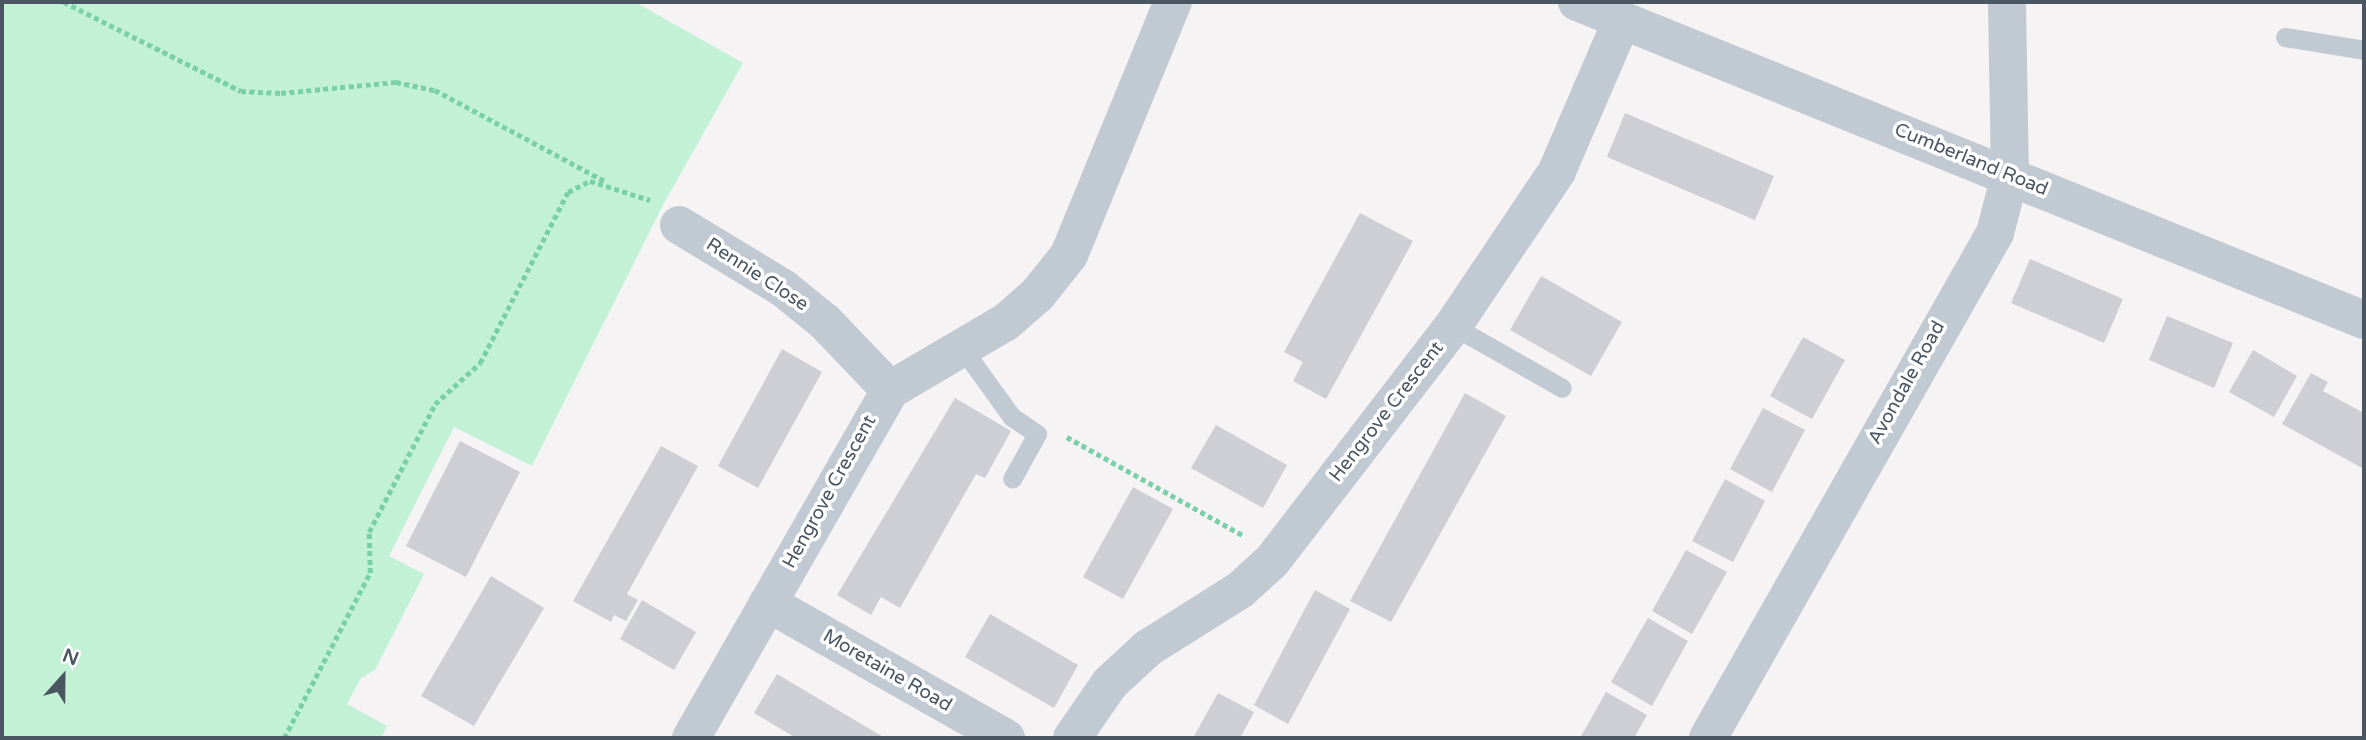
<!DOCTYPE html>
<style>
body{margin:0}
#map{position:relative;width:2366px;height:740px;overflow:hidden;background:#f5f3f3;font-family:"Varela Round",sans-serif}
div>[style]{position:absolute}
.green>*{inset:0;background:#c3f1d5}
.building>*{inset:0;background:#cdcfd5}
.path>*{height:4.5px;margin-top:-2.25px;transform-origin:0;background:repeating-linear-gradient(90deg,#7ad0a6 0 5px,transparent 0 8.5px)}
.service>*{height:19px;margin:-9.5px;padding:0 9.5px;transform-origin:9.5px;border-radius:9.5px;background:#c1cad2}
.minor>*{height:38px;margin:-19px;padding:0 19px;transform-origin:19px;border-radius:19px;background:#c1cad2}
span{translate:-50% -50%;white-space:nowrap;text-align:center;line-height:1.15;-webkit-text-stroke:7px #fff;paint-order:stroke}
.street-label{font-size:19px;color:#4a5661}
.frame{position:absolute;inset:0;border:4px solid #4a5661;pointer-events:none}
.north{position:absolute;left:28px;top:642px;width:70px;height:70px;-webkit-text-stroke:5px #fff;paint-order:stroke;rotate:21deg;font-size:19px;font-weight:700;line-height:28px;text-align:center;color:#4a5661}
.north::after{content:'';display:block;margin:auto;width:24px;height:32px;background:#4a5661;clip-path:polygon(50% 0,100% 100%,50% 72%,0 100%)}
</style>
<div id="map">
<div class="green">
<i style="clip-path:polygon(2px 2px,635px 2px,743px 63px,663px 205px,532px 466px,454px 427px,389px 556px,424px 574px,375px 670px,361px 678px,347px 704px,387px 726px,381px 738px,2px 738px)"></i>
</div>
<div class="building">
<i style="clip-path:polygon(1625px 113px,1774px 176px,1755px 220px,1607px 157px)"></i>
<i style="clip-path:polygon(1360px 213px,1413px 241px,1326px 399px,1293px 381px,1303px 362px,1284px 352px)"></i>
<i style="clip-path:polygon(2030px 259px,2123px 299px,2104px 343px,2011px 303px)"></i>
<i style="clip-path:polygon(1541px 276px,1622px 322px,1591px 376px,1510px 330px)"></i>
<i style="clip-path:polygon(2167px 316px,2233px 343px,2214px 388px,2149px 360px)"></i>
<i style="clip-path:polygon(1803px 337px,1845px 360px,1812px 419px,1770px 396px)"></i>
<i style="clip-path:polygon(782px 349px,822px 372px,758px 488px,718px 466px)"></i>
<i style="clip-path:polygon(2253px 350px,2297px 376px,2274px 417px,2229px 392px)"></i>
<i style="clip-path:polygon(2311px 373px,2328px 382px,2323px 391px,2364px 413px,2364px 469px,2282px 424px)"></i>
<i style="clip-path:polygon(1465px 393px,1506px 416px,1391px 622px,1350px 601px)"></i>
<i style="clip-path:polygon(955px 398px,1011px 431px,985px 478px,976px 474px,900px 608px,881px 597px,871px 615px,837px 595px)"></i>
<i style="clip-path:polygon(1763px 408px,1805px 430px,1772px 492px,1730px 469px)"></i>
<i style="clip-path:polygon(1216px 425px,1287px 465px,1263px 508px,1191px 468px)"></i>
<i style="clip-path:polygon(460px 441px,520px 472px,466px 577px,406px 546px)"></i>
<i style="clip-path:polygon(661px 446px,698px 466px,627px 594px,638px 600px,626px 621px,614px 615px,611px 622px,573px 601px)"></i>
<i style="clip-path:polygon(1725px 479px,1765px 501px,1733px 562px,1692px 541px)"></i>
<i style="clip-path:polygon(1133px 487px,1173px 509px,1123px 599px,1083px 577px)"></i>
<i style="clip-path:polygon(1686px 550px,1727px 572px,1692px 634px,1652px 611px)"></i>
<i style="clip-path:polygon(491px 576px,544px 608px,474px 726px,421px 696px)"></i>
<i style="clip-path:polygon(1315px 590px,1350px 609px,1288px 724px,1254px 705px)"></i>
<i style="clip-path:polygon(642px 600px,696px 632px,674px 670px,620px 639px)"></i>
<i style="clip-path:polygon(990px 614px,1078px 665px,1054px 708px,965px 657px)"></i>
<i style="clip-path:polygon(1648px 618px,1688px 641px,1652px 706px,1611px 682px)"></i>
<i style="clip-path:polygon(777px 674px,885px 738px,796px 738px,754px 713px)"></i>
<i style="clip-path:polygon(1606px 692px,1647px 715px,1634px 738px,1580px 738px)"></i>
<i style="clip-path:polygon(1218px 693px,1254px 712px,1240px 738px,1193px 738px)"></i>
</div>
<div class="path">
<i style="left:64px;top:2px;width:198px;rotate:26.7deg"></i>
<i style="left:241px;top:91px;width:40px;rotate:2.9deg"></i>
<i style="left:281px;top:93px;width:116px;rotate:-5.5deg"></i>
<i style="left:396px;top:82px;width:40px;rotate:12deg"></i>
<i style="left:435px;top:90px;width:193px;rotate:28.2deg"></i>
<i style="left:1067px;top:437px;width:201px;rotate:29.2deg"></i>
<i style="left:284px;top:738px;width:186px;rotate:-62.5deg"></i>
<i style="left:370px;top:573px;width:41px;rotate:-91.4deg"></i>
<i style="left:369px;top:532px;width:144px;rotate:-62.7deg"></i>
<i style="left:435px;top:404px;width:61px;rotate:-42.3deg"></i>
<i style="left:480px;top:363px;width:192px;rotate:-62.8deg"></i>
<i style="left:568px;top:192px;width:25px;rotate:-27deg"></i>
<i style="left:590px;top:181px;width:63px;rotate:17.6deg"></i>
</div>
<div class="service">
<i style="left:2285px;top:37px;width:80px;rotate:9.3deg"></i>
<i style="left:1453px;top:326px;width:125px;rotate:29.6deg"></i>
<i style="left:962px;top:348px;width:85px;rotate:54.1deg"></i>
<i style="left:1012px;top:417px;width:30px;rotate:34deg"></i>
<i style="left:1037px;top:434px;width:51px;rotate:119.1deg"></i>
</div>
<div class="minor">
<i style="left:1577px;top:2px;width:849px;rotate:22deg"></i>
<i style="left:679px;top:225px;width:122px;rotate:31.2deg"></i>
<i style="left:783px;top:288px;width:54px;rotate:39deg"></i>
<i style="left:825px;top:322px;width:94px;rotate:46.3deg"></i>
<i style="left:768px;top:603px;width:274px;rotate:29.6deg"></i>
<i style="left:691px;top:738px;width:401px;rotate:-60.2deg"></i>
<i style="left:890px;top:390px;width:134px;rotate:-30.4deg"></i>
<i style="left:1006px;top:322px;width:41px;rotate:-41.1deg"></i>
<i style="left:1037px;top:295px;width:51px;rotate:-51.3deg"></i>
<i style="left:1069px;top:255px;width:274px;rotate:-67.7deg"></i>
<i style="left:1072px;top:738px;width:67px;rotate:-55.4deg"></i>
<i style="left:1110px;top:683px;width:52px;rotate:-42.6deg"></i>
<i style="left:1148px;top:648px;width:109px;rotate:-32.2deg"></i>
<i style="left:1240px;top:590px;width:43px;rotate:-42.2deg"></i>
<i style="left:1272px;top:561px;width:297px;rotate:-52.4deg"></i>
<i style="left:1453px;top:326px;width:187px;rotate:-56.1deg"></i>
<i style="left:1557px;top:171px;width:164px;rotate:-66.7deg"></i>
<i style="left:1708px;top:738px;width:581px;rotate:-60.39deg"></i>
<i style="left:1995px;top:233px;width:59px;rotate:-75.3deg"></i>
<i style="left:2010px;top:176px;width:174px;rotate:-91deg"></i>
</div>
<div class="street-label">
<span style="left:1971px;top:160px;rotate:22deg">Cumberland Road</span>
<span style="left:757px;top:275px;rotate:33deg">Rennie Close</span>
<span style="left:1907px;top:383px;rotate:-61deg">Avondale Road</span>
<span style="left:1387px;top:412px;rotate:-52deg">Hengrove Crescent</span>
<span style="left:830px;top:492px;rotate:-61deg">Hengrove Crescent</span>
<span style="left:887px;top:671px;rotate:30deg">Moretaine Road</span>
</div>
<div class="frame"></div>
<div class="north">N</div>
</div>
